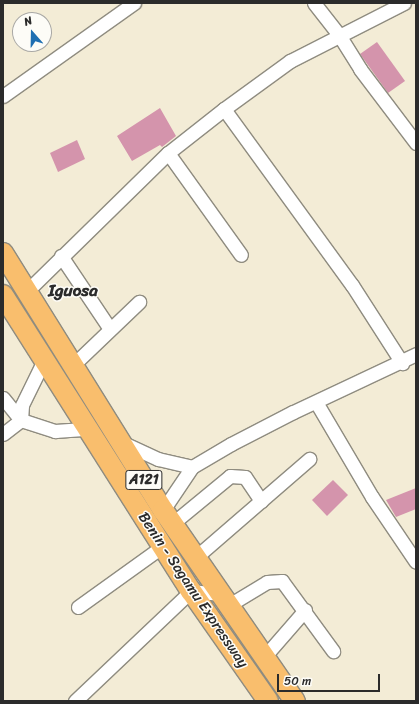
<!DOCTYPE html>
<style>
body{margin:0}
#map{position:relative;width:419px;height:704px;overflow:hidden;background:#f3ecd6;font-family:Sriracha,sans-serif}
div>[style]{position:absolute}
.building>*{inset:0;background:#d494ac}
.roads{filter:drop-shadow(1px 0 #8f8c80) drop-shadow(-1px 0 #8f8c80) drop-shadow(0 1px #8f8c80) drop-shadow(0 -1px #8f8c80)}
.minor>*{height:13px;margin:-6.5px;padding:0 6.5px;transform-origin:6.5px;border-radius:6.5px;background:#fff}
.highway>*{height:20px;margin:-10px;padding:0 10px;transform-origin:10px;border-radius:10px;background:#f9be6d}
span{translate:-50% -50%;white-space:nowrap;text-align:center;line-height:1.15;-webkit-text-stroke:3px #fdfcf7;paint-order:stroke}
.shield-label span{padding:1px 3px;background:#fdfcf7;border:1px solid;border-radius:3px;-webkit-text-stroke-width:0}
.shield-label{font-size:14px;color:#2b2b2b;font-weight:700}
.street-label{font-size:15px;color:#2b2b2b}
.quarter-label{font-size:17px;color:#2b2b2b;font-weight:700}
.frame{position:absolute;inset:0;border:4px solid #2b2b2b;pointer-events:none}
.north{position:absolute;left:12px;top:12px;width:40px;height:40px;box-sizing:border-box;background:#fdfcf7;border:1px solid #a9a8a5;border-radius:50%;rotate:340deg;font-size:11px;font-weight:700;line-height:16px;text-align:center;color:#2b2b2b}
.north::after{content:'';display:block;margin:auto;width:14px;height:18px;background:#1f6fb2;clip-path:polygon(50% 0,100% 100%,50% 72%,0 100%)}
.scale{position:absolute;left:277px;top:674px;width:103px;height:18px;box-sizing:border-box;border:2px solid #2b2b2b;border-top:0;padding-left:5px;font-size:12px;line-height:14px;white-space:nowrap;color:#2b2b2b;-webkit-text-stroke:3px #fdfcf7;paint-order:stroke}
</style>
<div id="map">
<div class="building">
<i style="clip-path:polygon(377px 42px,405px 81px,388px 93px,360px 54px)"></i>
<i style="clip-path:polygon(160px 108px,176px 136px,162px 147px,160px 145px,132px 161px,117px 136px)"></i>
<i style="clip-path:polygon(77px 140px,85px 159px,58px 172px,50px 153px)"></i>
<i style="clip-path:polygon(333px 480px,348px 495px,327px 516px,312px 500px)"></i>
<i style="clip-path:polygon(416px 488px,416px 509px,396px 517px,386px 500px)"></i>
</div>
<div class="roads">
<div class="minor">
<i style="left:314px;top:3px;width:41px;rotate:52deg"></i>
<i style="left:339px;top:35px;width:40px;rotate:58deg"></i>
<i style="left:360px;top:69px;width:93px;rotate:52.9deg"></i>
<i style="left:3px;top:96px;width:161px;rotate:-35.4deg"></i>
<i style="left:224px;top:109px;width:218px;rotate:54deg"></i>
<i style="left:352px;top:285px;width:93px;rotate:57.3deg"></i>
<i style="left:168px;top:153px;width:125px;rotate:54.4deg"></i>
<i style="left:61px;top:256px;width:88px;rotate:56.1deg"></i>
<i style="left:26px;top:292px;width:199px;rotate:-44.4deg"></i>
<i style="left:168px;top:153px;width:71px;rotate:-38.2deg"></i>
<i style="left:224px;top:109px;width:82px;rotate:-36deg"></i>
<i style="left:290px;top:61px;width:128px;rotate:-27deg"></i>
<i style="left:72px;top:366px;width:93px;rotate:-43.7deg"></i>
<i style="left:3px;top:398px;width:28px;rotate:51deg"></i>
<i style="left:21px;top:420px;width:36px;rotate:18deg"></i>
<i style="left:55px;top:431px;width:32px;rotate:-4deg"></i>
<i style="left:316px;top:402px;width:110px;rotate:59.5deg"></i>
<i style="left:372px;top:497px;width:78px;rotate:55.9deg"></i>
<i style="left:3px;top:434px;width:23px;rotate:-38deg"></i>
<i style="left:21px;top:420px;width:15px;rotate:-86deg"></i>
<i style="left:22px;top:405px;width:50px;rotate:-63.9deg"></i>
<i style="left:121px;top:442px;width:41px;rotate:24.7deg"></i>
<i style="left:158px;top:459px;width:35px;rotate:13deg"></i>
<i style="left:163px;top:510px;width:52px;rotate:-56deg"></i>
<i style="left:192px;top:467px;width:45px;rotate:-30.5deg"></i>
<i style="left:231px;top:444px;width:70px;rotate:-27.3deg"></i>
<i style="left:293px;top:412px;width:136px;rotate:-25.2deg"></i>
<i style="left:173px;top:523px;width:74px;rotate:-39.5deg"></i>
<i style="left:230px;top:476px;width:15px;rotate:4deg"></i>
<i style="left:245px;top:477px;width:29px;rotate:56deg"></i>
<i style="left:196px;top:557px;width:150px;rotate:-40.9deg"></i>
<i style="left:229px;top:605px;width:44px;rotate:-31.2deg"></i>
<i style="left:267px;top:582px;width:15px;rotate:-4deg"></i>
<i style="left:282px;top:581px;width:87px;rotate:53.9deg"></i>
<i style="left:78px;top:607px;width:105px;rotate:-35.7deg"></i>
<i style="left:265px;top:656px;width:61px;rotate:-49deg"></i>
<i style="left:75px;top:701px;width:160px;rotate:-43.5deg"></i>
<i style="left:191px;top:591px;width:30px;rotate:6deg"></i>
</div>
<div class="highway">
<i style="left:3px;top:253px;width:303px;rotate:58.1deg"></i>
<i style="left:163px;top:510px;width:232px;rotate:55.4deg"></i>
<i style="left:3px;top:295px;width:351px;rotate:57.6deg"></i>
<i style="left:191px;top:591px;width:134px;rotate:55deg"></i>
</div>
</div>
<div class="shield-label">
<span style="left:144px;top:480px">A121</span>
</div>
<div class="street-label">
<span style="left:193px;top:590px;rotate:56deg">Benin - Sagamu Expressway</span>
</div>
<div class="quarter-label">
<span style="left:73px;top:291px">Iguosa</span>
</div>
<div class="frame"></div>
<div class="north">N</div>
<div class="scale">50 m</div>
</div>
